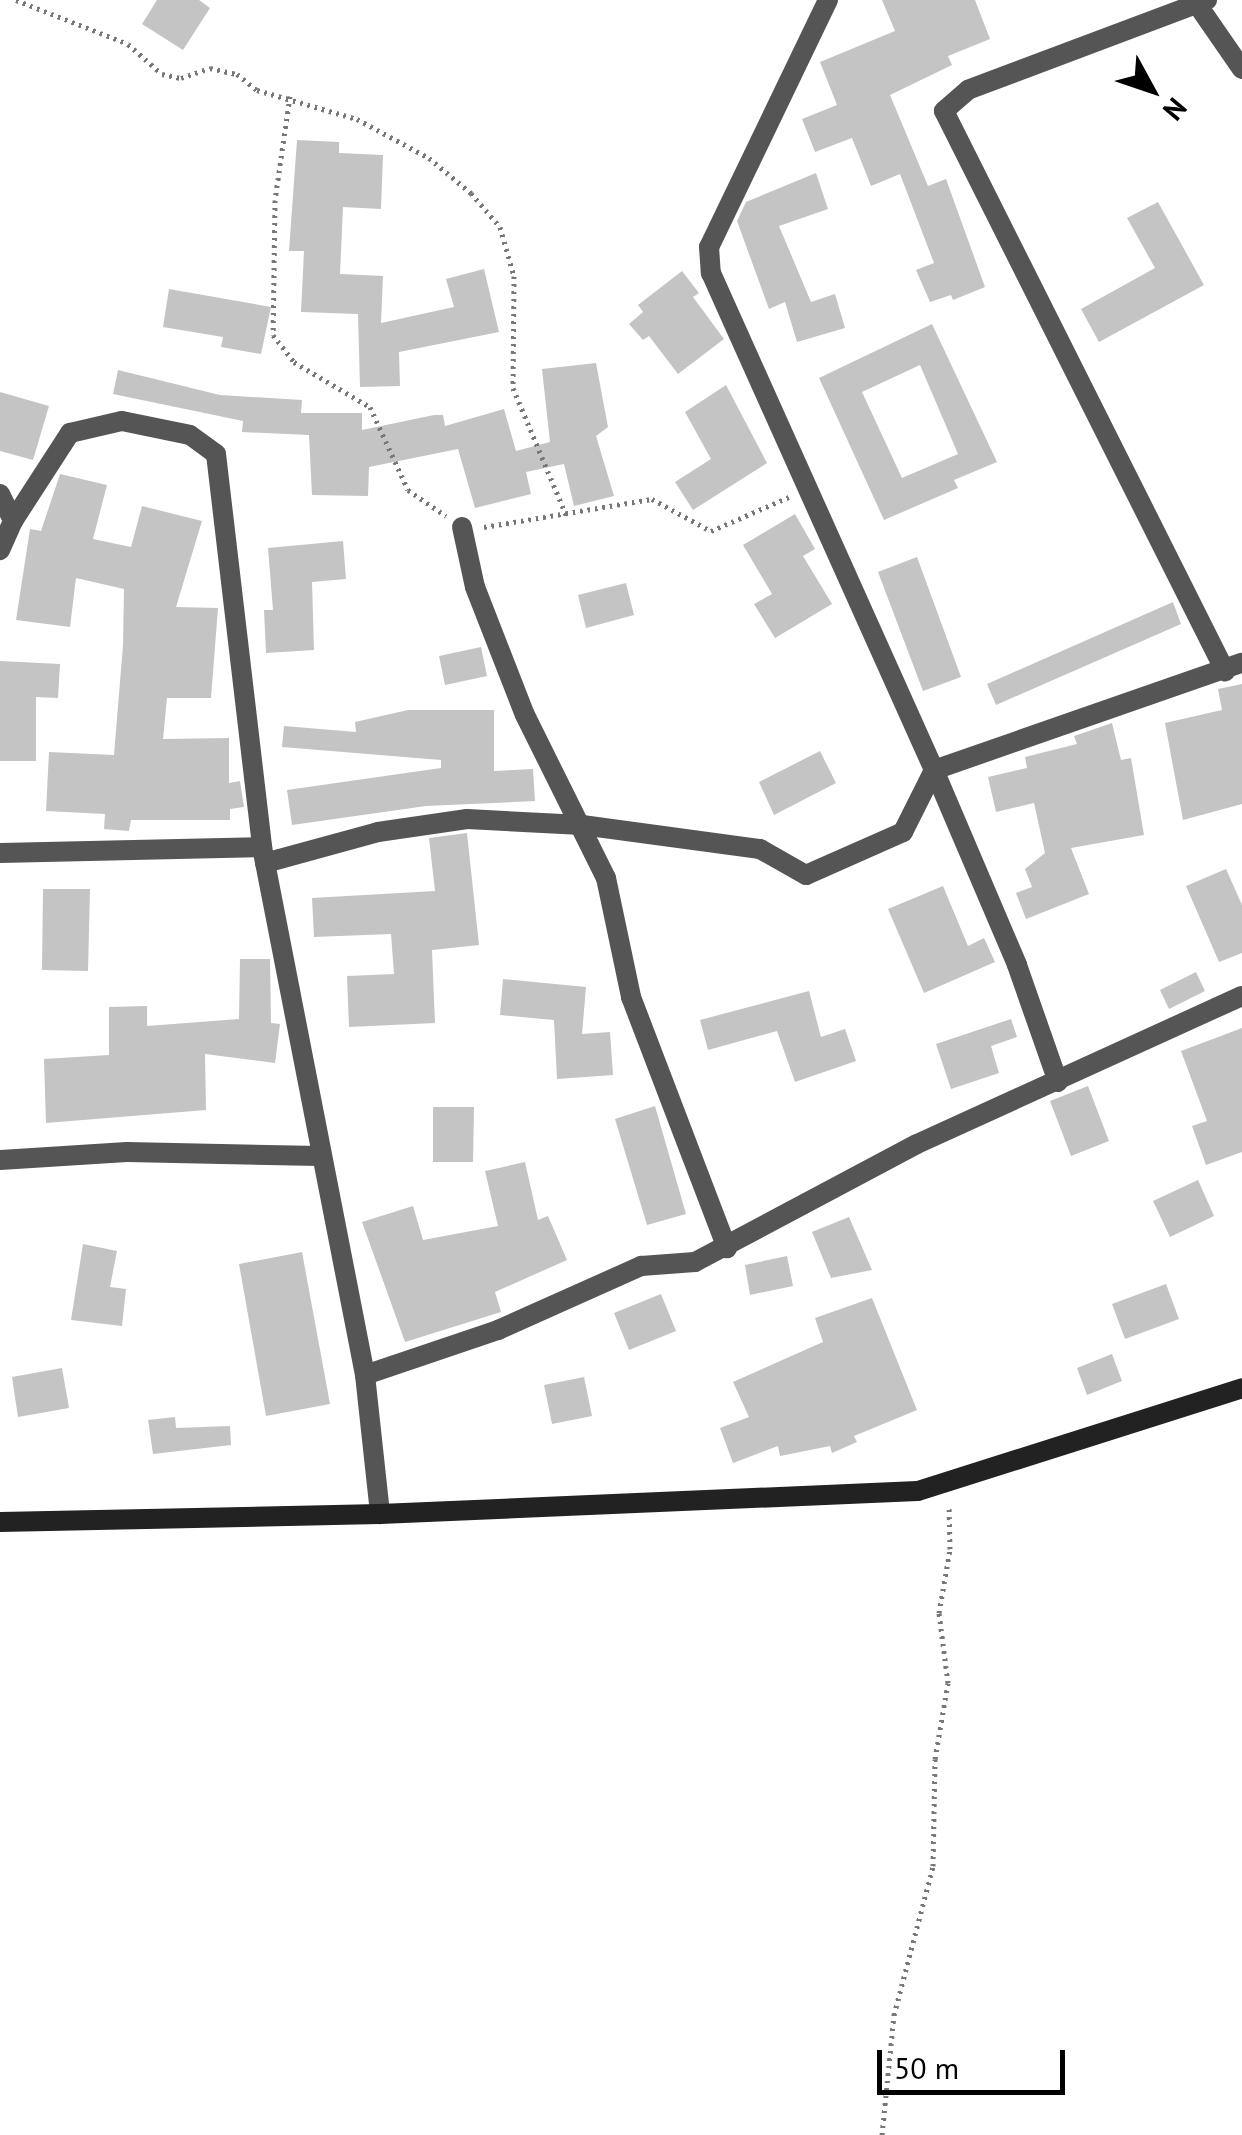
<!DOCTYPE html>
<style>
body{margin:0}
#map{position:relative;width:1242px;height:2135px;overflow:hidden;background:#fff;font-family:"PT Sans",sans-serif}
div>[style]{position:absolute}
.building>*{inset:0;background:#c4c4c4}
.path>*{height:5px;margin-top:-2.5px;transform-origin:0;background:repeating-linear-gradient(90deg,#777 0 2.5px,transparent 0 7.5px)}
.street>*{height:20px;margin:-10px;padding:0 10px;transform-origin:10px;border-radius:10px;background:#555}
.secondary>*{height:20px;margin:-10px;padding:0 10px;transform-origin:10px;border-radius:10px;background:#222}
span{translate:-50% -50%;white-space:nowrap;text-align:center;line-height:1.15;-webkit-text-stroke:8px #fff;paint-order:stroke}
.north{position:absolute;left:1102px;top:40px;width:100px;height:100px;-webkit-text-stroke:8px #fff;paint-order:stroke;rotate:130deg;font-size:28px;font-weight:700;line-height:40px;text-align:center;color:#000}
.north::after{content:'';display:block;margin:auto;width:35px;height:45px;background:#000;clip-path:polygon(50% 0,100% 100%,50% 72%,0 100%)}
.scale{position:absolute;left:877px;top:2050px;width:188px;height:45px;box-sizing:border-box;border:5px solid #000;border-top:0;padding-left:12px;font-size:30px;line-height:35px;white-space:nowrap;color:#000;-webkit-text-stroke:8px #fff;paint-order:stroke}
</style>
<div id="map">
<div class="building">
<i style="clip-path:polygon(157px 0,199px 0,210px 8px,183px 50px,142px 24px)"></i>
<i style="clip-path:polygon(882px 0,975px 0,990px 39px,948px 56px,952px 65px,890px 95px,928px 186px,946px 179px,985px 287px,953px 300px,951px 295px,930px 302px,916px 270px,934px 263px,900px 174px,871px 186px,852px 138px,815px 152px,802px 119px,837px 105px,820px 62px,895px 31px)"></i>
<i style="clip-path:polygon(297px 140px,339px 142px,339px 153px,383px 155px,381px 209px,343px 207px,340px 274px,383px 276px,381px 323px,454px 307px,446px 279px,484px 269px,499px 332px,399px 352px,400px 386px,360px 387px,358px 314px,301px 312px,304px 251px,289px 251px)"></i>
<i style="clip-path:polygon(816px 173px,828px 209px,779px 226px,811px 302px,835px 294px,845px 328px,797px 342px,785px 302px,769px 309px,737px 221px,746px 202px)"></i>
<i style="clip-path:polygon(1158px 202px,1204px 285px,1099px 342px,1081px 309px,1155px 268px,1127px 218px)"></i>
<i style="clip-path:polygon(682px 271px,699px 293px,693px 297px,724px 339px,678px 374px,649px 336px,643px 340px,629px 324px,643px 312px,638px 305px)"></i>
<i style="clip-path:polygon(169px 289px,271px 307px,261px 354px,221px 347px,223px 337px,163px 327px)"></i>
<i style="clip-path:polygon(evenodd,932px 324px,997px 462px,954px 480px,958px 488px,884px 520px,819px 378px,932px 324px,920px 365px,958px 454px,902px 478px,862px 392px,920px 365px)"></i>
<i style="clip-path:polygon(596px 363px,608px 427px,596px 436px,614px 496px,574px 506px,564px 464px,526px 472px,531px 494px,475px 508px,458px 449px,369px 467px,368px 496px,312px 495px,309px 435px,242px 432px,243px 421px,113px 394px,118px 370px,220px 395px,302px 400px,301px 413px,362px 413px,362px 430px,434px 415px,443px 415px,445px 426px,504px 409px,516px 451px,550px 442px,542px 369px)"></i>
<i style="clip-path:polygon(726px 385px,767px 463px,693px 510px,675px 482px,711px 459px,685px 412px)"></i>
<i style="clip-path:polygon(0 392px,49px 406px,33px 460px,0 451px)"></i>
<i style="clip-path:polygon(60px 474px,107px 485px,93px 539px,131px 547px,142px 506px,202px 521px,176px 607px,218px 608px,211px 698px,167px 698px,163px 739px,229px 738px,229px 783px,240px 781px,244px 807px,230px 809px,230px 820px,131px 820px,129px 831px,104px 829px,105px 814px,46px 811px,49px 752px,114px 755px,123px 645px,124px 589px,76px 578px,70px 627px,16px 620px,30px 529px,41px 531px)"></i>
<i style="clip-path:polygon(795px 514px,815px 549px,803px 556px,832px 604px,775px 638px,754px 604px,772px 594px,743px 545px)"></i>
<i style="clip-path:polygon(343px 541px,346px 579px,312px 582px,314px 650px,266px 653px,264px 610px,273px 610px,268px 548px)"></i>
<i style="clip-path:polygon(917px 557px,961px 677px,923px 691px,878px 572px)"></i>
<i style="clip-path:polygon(626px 583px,634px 615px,586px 628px,578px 595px)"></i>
<i style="clip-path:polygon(1173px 602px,1181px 624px,996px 705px,987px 684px)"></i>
<i style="clip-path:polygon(481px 647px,487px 676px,445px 685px,439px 656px)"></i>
<i style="clip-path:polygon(0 661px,60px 664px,58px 698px,36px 697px,36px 761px,0 761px)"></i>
<i style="clip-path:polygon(1242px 684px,1242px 804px,1183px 820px,1165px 723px,1222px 710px,1218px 689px)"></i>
<i style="clip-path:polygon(408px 710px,494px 710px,494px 771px,533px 769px,535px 801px,426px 806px,292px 825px,287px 790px,441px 768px,441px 760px,282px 747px,284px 726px,356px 732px,355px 722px)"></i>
<i style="clip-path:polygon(1112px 723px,1121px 760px,1131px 758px,1144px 835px,1071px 848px,1089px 894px,1026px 919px,1016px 893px,1032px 887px,1025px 869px,1045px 853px,1034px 803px,996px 812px,988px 777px,1027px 768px,1025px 757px,1077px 744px,1074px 736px)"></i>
<i style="clip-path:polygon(820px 751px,836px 783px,774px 815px,759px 782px)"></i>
<i style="clip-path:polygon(467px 833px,479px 945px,432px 950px,435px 1023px,349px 1027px,347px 976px,394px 974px,391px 934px,314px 937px,312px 898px,435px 891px,429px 838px)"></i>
<i style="clip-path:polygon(1226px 869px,1242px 905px,1242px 953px,1219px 962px,1186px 886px)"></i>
<i style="clip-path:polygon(943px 886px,968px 946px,984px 938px,995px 962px,924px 993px,888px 909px)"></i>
<i style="clip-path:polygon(43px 889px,90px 889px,88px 971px,42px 970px)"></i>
<i style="clip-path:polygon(240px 959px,270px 959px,271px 1023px,280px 1024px,275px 1063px,205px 1054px,206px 1110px,46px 1123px,44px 1059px,109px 1055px,109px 1007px,147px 1006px,147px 1026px,239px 1019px)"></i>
<i style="clip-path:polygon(1196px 972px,1205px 991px,1169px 1009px,1160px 990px)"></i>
<i style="clip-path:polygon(503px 979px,586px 987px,582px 1034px,610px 1032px,613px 1075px,557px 1079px,554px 1020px,500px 1015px)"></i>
<i style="clip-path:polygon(809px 991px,821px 1037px,845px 1029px,856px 1061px,795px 1082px,777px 1031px,708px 1050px,700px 1020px)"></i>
<i style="clip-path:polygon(1011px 1019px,1017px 1037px,991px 1046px,999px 1073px,951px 1089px,936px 1044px)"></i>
<i style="clip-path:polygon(1242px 1028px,1242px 1152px,1206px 1165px,1192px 1126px,1207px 1121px,1181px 1051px)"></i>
<i style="clip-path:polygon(1088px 1086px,1109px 1141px,1071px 1156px,1050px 1101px)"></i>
<i style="clip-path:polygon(655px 1106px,686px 1214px,647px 1225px,615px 1119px)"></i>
<i style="clip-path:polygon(433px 1107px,474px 1107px,473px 1162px,433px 1162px)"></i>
<i style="clip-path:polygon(525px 1162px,538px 1220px,548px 1216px,567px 1260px,495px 1292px,501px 1312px,405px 1342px,362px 1222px,413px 1206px,423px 1240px,498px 1226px,485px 1171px)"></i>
<i style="clip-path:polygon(1198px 1180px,1214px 1216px,1170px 1237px,1153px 1201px)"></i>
<i style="clip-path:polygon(849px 1217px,872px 1270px,831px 1278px,812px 1232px)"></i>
<i style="clip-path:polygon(83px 1244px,117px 1251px,110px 1287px,126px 1289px,122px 1326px,71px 1320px)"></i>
<i style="clip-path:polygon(302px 1252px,330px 1404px,266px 1416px,239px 1264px)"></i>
<i style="clip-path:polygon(787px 1256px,793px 1286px,750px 1295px,745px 1265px)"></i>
<i style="clip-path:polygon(1166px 1284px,1179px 1319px,1125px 1339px,1112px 1304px)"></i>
<i style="clip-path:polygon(661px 1294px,676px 1331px,629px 1350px,614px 1313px)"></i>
<i style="clip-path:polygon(872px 1298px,917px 1410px,854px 1436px,857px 1442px,832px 1453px,830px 1446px,780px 1456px,778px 1446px,733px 1463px,720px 1428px,749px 1417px,733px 1382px,823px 1342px,815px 1318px)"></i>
<i style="clip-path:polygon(1112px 1354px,1122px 1381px,1087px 1395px,1077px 1368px)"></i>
<i style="clip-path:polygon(62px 1368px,69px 1408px,18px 1417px,12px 1377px)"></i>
<i style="clip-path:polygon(584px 1377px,592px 1416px,552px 1424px,544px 1385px)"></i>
<i style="clip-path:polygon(175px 1417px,176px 1428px,230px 1426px,231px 1445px,153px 1454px,148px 1420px)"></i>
</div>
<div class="path">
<i style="left:16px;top:0;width:120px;rotate:21.4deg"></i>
<i style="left:128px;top:44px;width:45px;rotate:41.4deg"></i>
<i style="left:162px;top:74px;width:19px;rotate:12deg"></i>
<i style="left:181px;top:78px;width:31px;rotate:-19deg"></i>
<i style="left:210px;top:68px;width:28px;rotate:13deg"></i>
<i style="left:237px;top:74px;width:26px;rotate:39deg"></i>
<i style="left:257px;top:90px;width:104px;rotate:16.2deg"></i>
<i style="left:357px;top:119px;width:82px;rotate:28.4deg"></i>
<i style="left:429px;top:158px;width:55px;rotate:39.8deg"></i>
<i style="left:471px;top:193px;width:45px;rotate:49.5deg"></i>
<i style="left:500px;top:227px;width:51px;rotate:74.1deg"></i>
<i style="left:514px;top:276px;width:112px;rotate:90.5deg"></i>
<i style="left:513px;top:388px;width:138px;rotate:67.3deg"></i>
<i style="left:290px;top:96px;width:105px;rotate:98.2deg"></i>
<i style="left:275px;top:200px;width:135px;rotate:90.8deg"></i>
<i style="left:273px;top:335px;width:34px;rotate:52deg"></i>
<i style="left:294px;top:362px;width:88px;rotate:30.6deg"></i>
<i style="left:370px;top:407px;width:91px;rotate:65.4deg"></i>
<i style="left:408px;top:490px;width:46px;rotate:34.4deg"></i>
<i style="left:484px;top:527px;width:170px;rotate:-9.5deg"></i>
<i style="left:652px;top:499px;width:67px;rotate:28.5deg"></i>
<i style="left:711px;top:531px;width:85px;rotate:-23.6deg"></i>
<i style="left:882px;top:2135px;width:121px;rotate:-84.3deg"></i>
<i style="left:894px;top:2015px;width:154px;rotate:-75.3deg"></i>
<i style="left:933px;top:1866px;width:107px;rotate:-88.9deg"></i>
<i style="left:935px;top:1759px;width:77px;rotate:-80.3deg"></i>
<i style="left:948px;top:1683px;width:71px;rotate:-97.3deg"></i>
<i style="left:939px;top:1613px;width:65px;rotate:-80.2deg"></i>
<i style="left:950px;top:1549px;width:44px;rotate:-91.3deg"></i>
</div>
<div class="street">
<i style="left:828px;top:0;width:274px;rotate:115.7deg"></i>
<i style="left:709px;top:247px;width:26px;rotate:86deg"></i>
<i style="left:711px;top:273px;width:545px;rotate:65.83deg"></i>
<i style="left:934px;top:770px;width:212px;rotate:66.9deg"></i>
<i style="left:1017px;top:965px;width:124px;rotate:70.7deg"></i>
<i style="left:1207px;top:0;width:255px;rotate:159.4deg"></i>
<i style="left:968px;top:90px;width:32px;rotate:139deg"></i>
<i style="left:944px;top:111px;width:627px;rotate:63.35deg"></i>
<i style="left:1197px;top:4px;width:79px;rotate:55.3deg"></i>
<i style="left:0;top:494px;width:30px;rotate:64deg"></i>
<i style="left:13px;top:521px;width:32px;rotate:114deg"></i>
<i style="left:13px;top:521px;width:105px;rotate:-57.1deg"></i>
<i style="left:70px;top:433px;width:53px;rotate:-13deg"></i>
<i style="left:122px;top:421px;width:69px;rotate:11.6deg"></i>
<i style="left:190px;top:435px;width:32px;rotate:36deg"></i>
<i style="left:216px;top:454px;width:396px;rotate:83.3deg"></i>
<i style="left:262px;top:847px;width:538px;rotate:78.96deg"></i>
<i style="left:365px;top:1375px;width:140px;rotate:83.8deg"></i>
<i style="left:462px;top:527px;width:61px;rotate:77.8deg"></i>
<i style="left:475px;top:587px;width:137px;rotate:68.7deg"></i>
<i style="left:525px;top:715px;width:182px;rotate:63.6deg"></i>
<i style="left:606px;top:878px;width:122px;rotate:78.1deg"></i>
<i style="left:631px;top:997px;width:269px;rotate:69.1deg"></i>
<i style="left:0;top:853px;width:262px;rotate:-1.3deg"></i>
<i style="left:265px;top:863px;width:117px;rotate:-15.3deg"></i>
<i style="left:378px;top:832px;width:90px;rotate:-8.3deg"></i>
<i style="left:467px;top:819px;width:115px;rotate:3deg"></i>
<i style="left:582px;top:825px;width:180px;rotate:7.7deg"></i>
<i style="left:760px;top:849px;width:53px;rotate:29.5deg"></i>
<i style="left:806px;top:875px;width:106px;rotate:-23.9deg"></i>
<i style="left:903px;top:832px;width:69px;rotate:-63.4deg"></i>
<i style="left:934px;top:770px;width:326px;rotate:-19.2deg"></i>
<i style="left:0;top:1160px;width:127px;rotate:-3.6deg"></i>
<i style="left:127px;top:1152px;width:192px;rotate:1.2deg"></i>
<i style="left:365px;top:1375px;width:140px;rotate:-18.7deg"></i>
<i style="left:498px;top:1330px;width:157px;rotate:-24.1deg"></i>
<i style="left:641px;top:1266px;width:54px;rotate:-4.2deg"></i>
<i style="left:695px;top:1262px;width:251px;rotate:-28deg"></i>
<i style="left:917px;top:1144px;width:357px;rotate:-24.5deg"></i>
</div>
<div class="secondary">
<i style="left:0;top:1522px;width:380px;rotate:-1.2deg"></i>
<i style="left:380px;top:1514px;width:538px;rotate:-2.45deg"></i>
<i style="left:918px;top:1491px;width:340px;rotate:-17.6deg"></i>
</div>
<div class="north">N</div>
<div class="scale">50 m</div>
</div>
